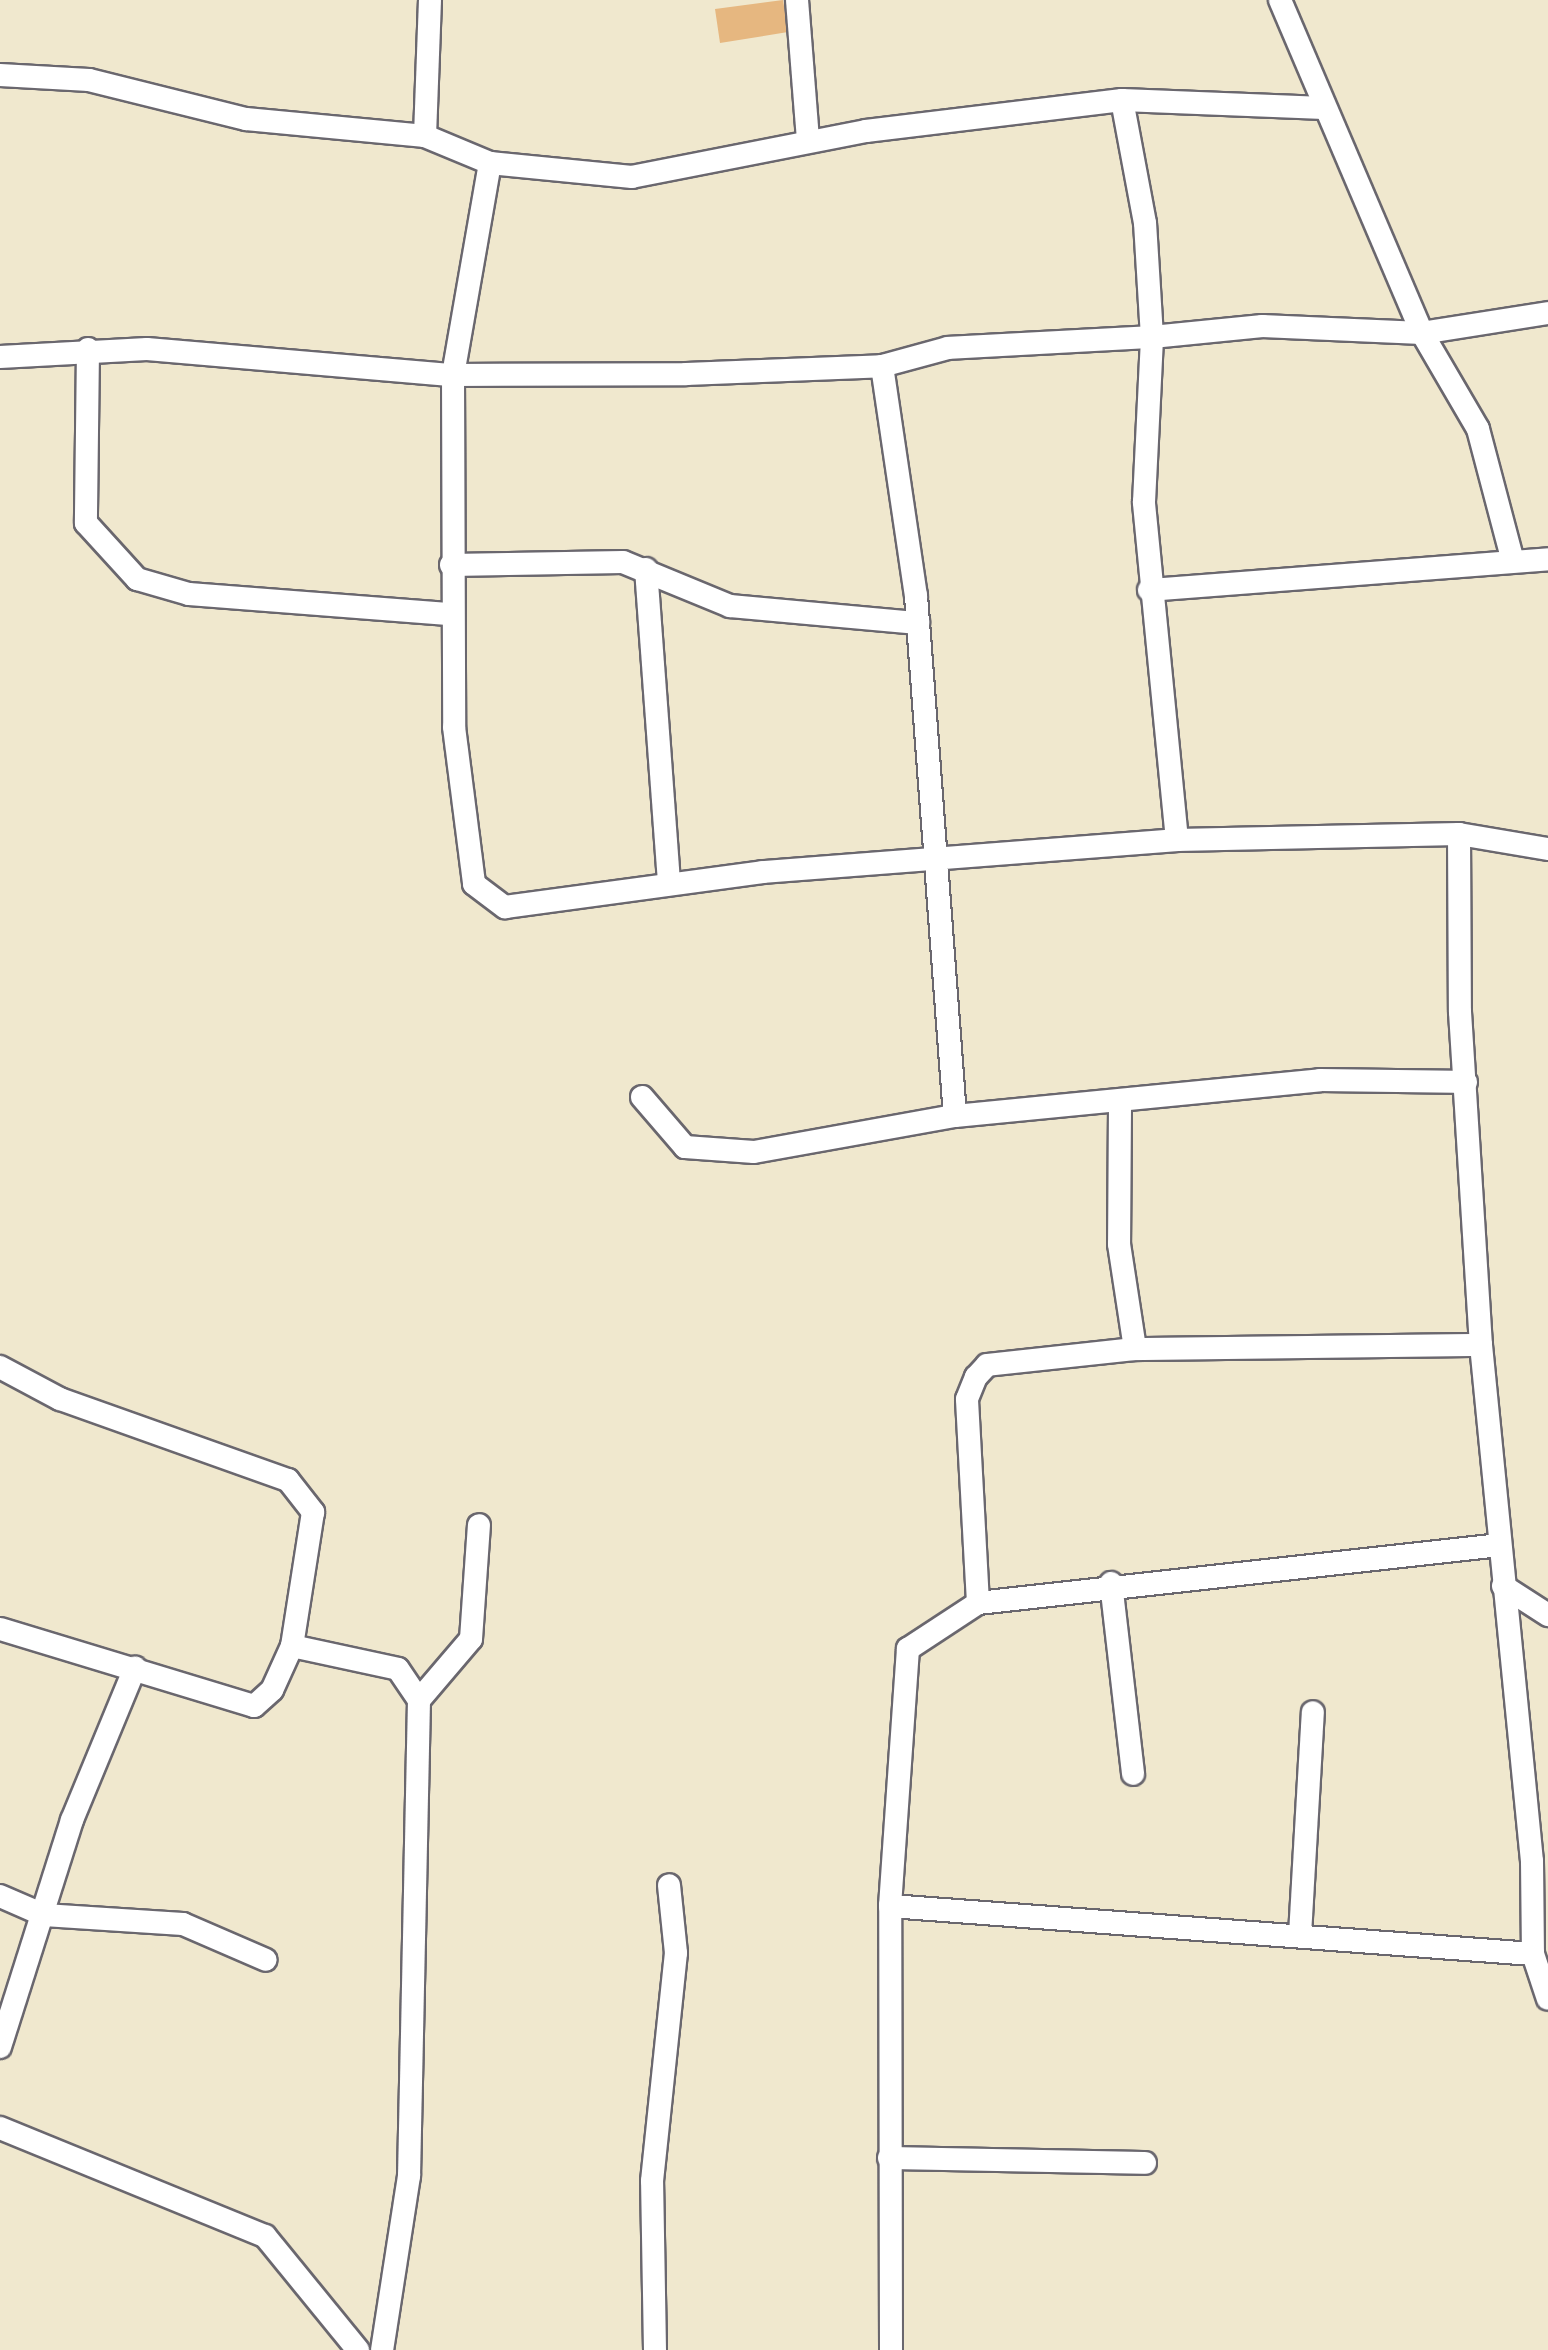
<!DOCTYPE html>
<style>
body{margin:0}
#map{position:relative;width:1548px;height:2350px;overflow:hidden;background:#f0e8ce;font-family:"Comic Neue",sans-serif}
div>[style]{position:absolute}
.building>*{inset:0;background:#e6b780}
.roads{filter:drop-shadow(2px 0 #6a676e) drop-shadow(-2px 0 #6a676e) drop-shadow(0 2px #6a676e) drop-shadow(0 -2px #6a676e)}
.minor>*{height:22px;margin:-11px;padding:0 11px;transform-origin:11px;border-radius:11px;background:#fff}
span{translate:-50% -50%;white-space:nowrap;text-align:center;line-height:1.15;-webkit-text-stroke:10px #fff;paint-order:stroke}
</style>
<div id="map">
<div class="building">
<i style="clip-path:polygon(783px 0,788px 32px,720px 43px,715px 9px)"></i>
</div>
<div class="roads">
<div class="minor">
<i style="left:797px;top:0;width:141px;rotate:85.5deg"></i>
<i style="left:1280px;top:0;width:362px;rotate:66.9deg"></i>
<i style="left:1422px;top:333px;width:128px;rotate:-9deg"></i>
<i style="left:0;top:75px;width:89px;rotate:3.2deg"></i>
<i style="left:89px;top:80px;width:162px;rotate:14deg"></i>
<i style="left:246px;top:119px;width:180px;rotate:5.4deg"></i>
<i style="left:425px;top:136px;width:70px;rotate:22.6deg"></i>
<i style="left:1324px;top:108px;width:202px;rotate:-177.7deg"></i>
<i style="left:1122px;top:100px;width:258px;rotate:173.1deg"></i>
<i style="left:866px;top:131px;width:238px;rotate:168.9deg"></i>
<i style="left:632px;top:177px;width:143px;rotate:-174.4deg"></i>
<i style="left:490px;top:163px;width:215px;rotate:99.9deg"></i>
<i style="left:453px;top:375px;width:352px;rotate:89.8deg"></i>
<i style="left:454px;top:727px;width:158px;rotate:82.7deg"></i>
<i style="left:474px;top:884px;width:39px;rotate:37deg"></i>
<i style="left:505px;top:907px;width:260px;rotate:-7.7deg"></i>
<i style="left:763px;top:872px;width:415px;rotate:-4.4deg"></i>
<i style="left:1177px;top:840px;width:340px;rotate:-95.6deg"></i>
<i style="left:1144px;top:502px;width:165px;rotate:-87.2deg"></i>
<i style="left:1152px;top:337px;width:111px;rotate:-5.7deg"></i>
<i style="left:1262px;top:326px;width:160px;rotate:2.5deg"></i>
<i style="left:1422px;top:333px;width:111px;rotate:59.7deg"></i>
<i style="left:1478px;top:429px;width:133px;rotate:75.2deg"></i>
<i style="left:425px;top:136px;width:136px;rotate:-87.9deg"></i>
<i style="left:88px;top:349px;width:174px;rotate:90.7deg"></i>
<i style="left:86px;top:523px;width:76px;rotate:47.7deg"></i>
<i style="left:137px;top:579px;width:54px;rotate:16.1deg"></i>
<i style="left:189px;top:594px;width:263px;rotate:4.4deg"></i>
<i style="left:0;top:357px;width:147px;rotate:-3.1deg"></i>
<i style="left:147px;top:349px;width:307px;rotate:4.9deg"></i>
<i style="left:453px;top:375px;width:233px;rotate:-0.2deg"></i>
<i style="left:686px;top:374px;width:196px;rotate:-2.3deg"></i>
<i style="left:882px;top:366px;width:68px;rotate:-15.3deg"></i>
<i style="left:948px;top:348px;width:204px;rotate:-3.1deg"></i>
<i style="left:1152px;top:337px;width:114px;rotate:-93.5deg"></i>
<i style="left:1145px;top:223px;width:125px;rotate:-100.6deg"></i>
<i style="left:882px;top:366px;width:232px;rotate:81.6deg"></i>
<i style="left:916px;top:596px;width:521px;rotate:85.71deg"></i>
<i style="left:451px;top:565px;width:172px;rotate:-1deg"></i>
<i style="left:623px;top:562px;width:116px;rotate:22.4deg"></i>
<i style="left:730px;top:606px;width:189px;rotate:5.2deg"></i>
<i style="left:646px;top:569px;width:316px;rotate:85.8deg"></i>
<i style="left:1149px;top:590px;width:400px;rotate:-4.4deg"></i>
<i style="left:1459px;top:834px;width:90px;rotate:9.6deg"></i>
<i style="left:1177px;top:840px;width:282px;rotate:-1.2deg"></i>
<i style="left:1459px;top:834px;width:178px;rotate:89.7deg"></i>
<i style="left:1460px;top:1012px;width:334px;rotate:86.4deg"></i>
<i style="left:1481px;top:1345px;width:519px;rotate:84.36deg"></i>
<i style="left:1532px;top:1861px;width:93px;rotate:89.4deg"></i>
<i style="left:1533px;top:1954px;width:47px;rotate:71.6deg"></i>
<i style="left:642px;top:1097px;width:66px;rotate:49.3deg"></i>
<i style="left:685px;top:1147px;width:69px;rotate:4.1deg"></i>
<i style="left:754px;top:1152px;width:204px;rotate:-10.2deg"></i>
<i style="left:955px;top:1116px;width:367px;rotate:-5.6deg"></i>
<i style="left:1320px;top:1080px;width:146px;rotate:0.8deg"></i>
<i style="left:1120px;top:1107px;width:137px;rotate:90.4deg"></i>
<i style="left:1119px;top:1244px;width:106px;rotate:81.3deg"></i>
<i style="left:1135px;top:1349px;width:346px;rotate:-0.7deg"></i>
<i style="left:0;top:1367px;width:68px;rotate:28.1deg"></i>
<i style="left:60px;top:1399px;width:242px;rotate:19.6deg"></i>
<i style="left:288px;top:1480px;width:41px;rotate:52deg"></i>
<i style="left:313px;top:1512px;width:136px;rotate:98.9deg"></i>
<i style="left:292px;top:1646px;width:48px;rotate:114.4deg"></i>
<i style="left:272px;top:1690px;width:24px;rotate:138deg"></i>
<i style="left:254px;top:1706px;width:265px;rotate:-163.1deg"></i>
<i style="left:1111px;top:1583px;width:192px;rotate:83.4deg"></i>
<i style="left:1503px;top:1586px;width:54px;rotate:32.8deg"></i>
<i style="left:978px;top:1603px;width:204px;rotate:-93.1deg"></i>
<i style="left:967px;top:1399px;width:24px;rotate:-68deg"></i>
<i style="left:976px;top:1377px;width:16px;rotate:-47deg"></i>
<i style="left:987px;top:1365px;width:149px;rotate:-6.2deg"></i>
<i style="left:292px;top:1646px;width:108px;rotate:12.2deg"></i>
<i style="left:398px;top:1669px;width:37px;rotate:56deg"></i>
<i style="left:419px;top:1700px;width:476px;rotate:91.2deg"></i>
<i style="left:409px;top:2176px;width:176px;rotate:98.8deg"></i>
<i style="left:419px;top:1700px;width:80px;rotate:-49.6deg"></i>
<i style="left:471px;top:1639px;width:114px;rotate:-86deg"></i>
<i style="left:0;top:1896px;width:48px;rotate:23.4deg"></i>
<i style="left:44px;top:1915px;width:139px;rotate:3.7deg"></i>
<i style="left:183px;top:1924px;width:90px;rotate:23.4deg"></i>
<i style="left:890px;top:1906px;width:645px;rotate:4.27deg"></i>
<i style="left:1300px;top:1935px;width:223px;rotate:-86.7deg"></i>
<i style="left:0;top:2047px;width:238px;rotate:-72.4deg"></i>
<i style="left:72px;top:1820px;width:165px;rotate:-67.5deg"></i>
<i style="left:0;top:2128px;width:286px;rotate:22.2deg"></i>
<i style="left:265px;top:2236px;width:147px;rotate:50.8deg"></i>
<i style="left:889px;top:2158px;width:256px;rotate:1.1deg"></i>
<i style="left:655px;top:2350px;width:169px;rotate:-91deg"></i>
<i style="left:652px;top:2181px;width:229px;rotate:-84deg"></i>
<i style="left:676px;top:1953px;width:68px;rotate:-95.9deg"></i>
<i style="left:891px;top:2350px;width:444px;rotate:-90.1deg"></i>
<i style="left:890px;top:1906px;width:258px;rotate:-86deg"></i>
<i style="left:908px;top:1649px;width:84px;rotate:-33.3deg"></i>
<i style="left:978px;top:1603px;width:525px;rotate:-6.34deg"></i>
</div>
</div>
</div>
